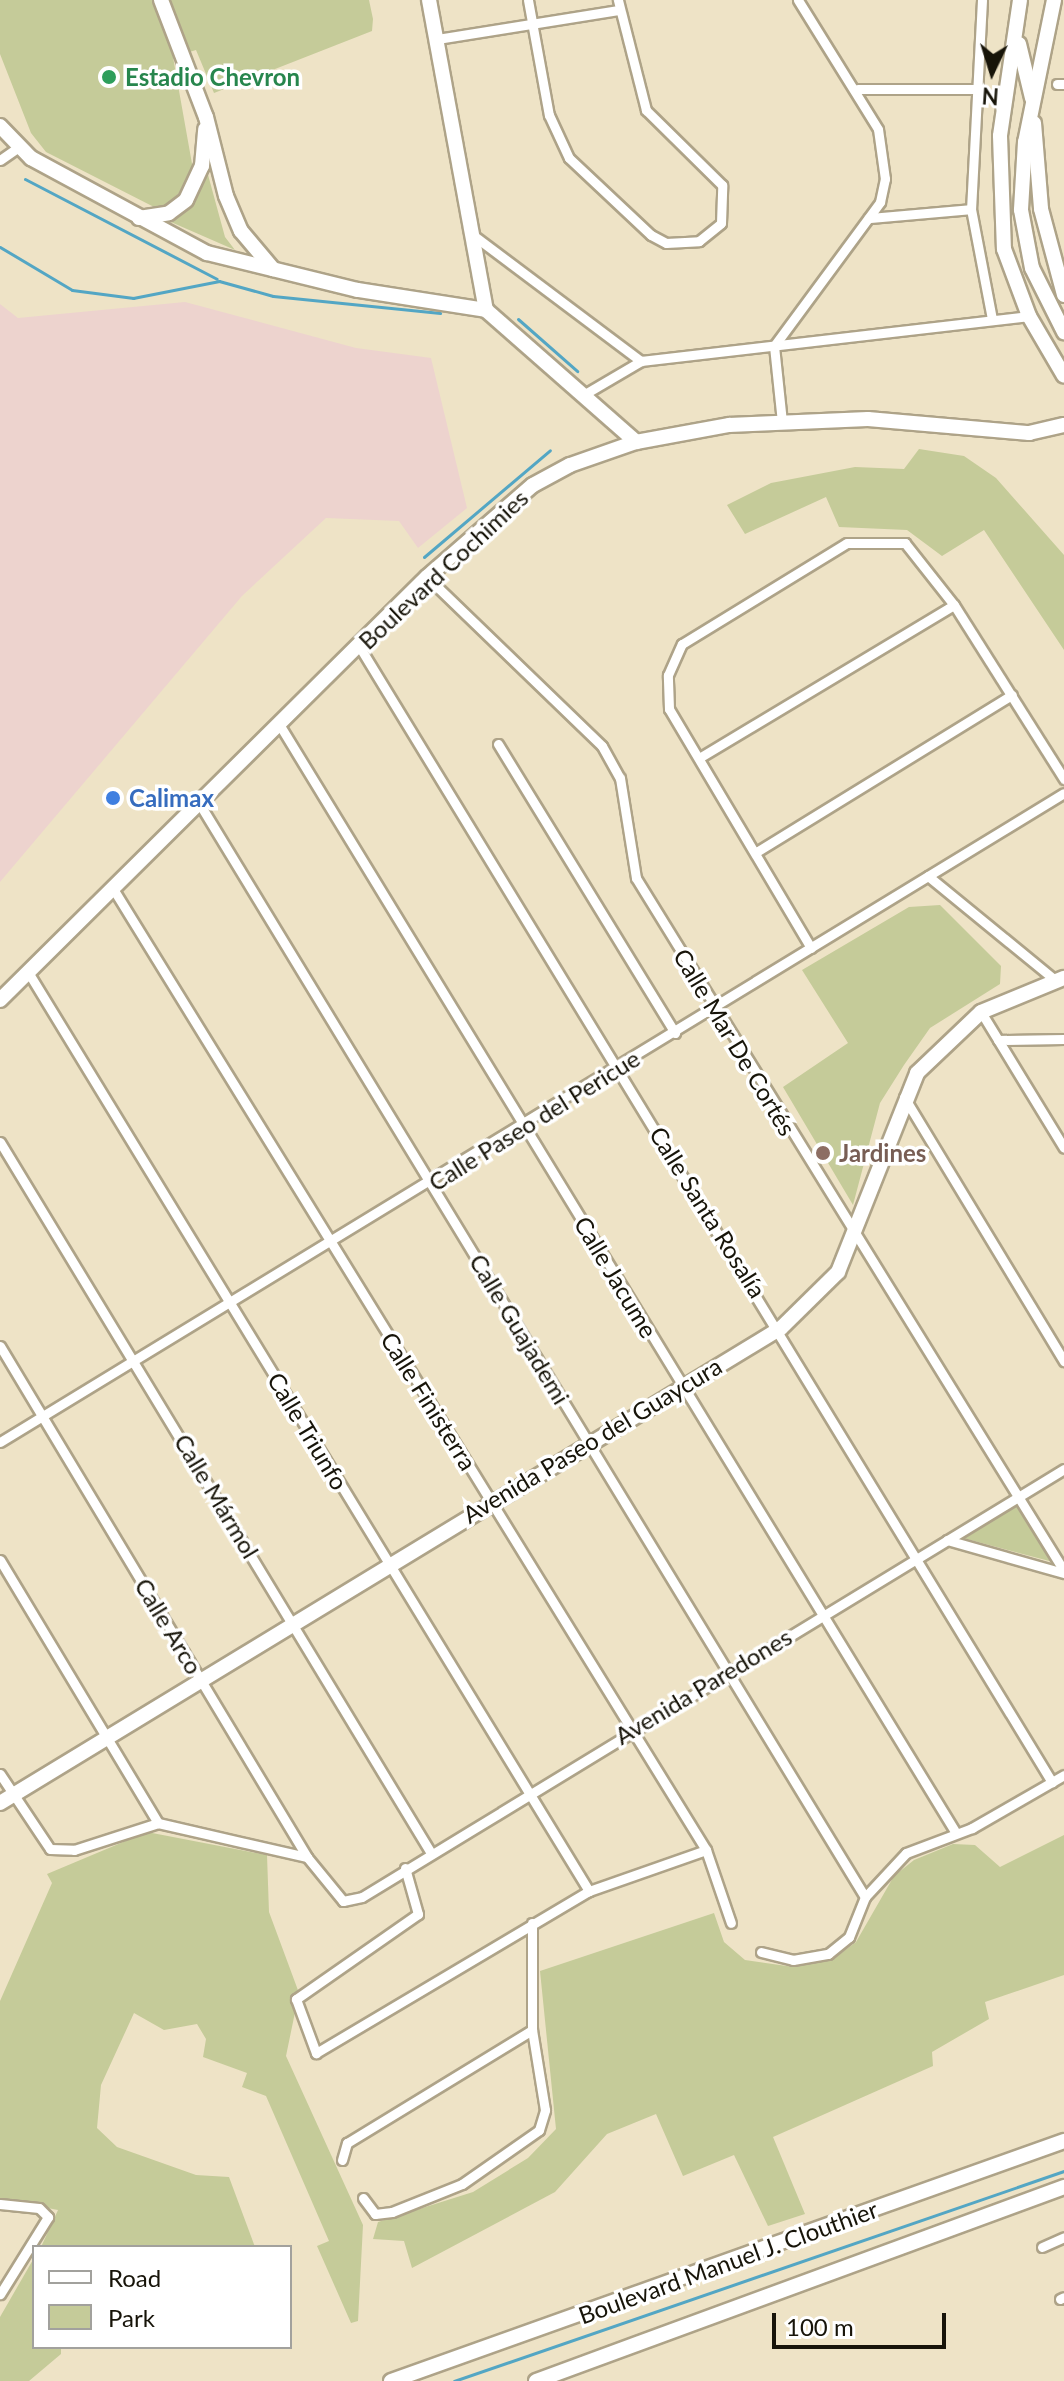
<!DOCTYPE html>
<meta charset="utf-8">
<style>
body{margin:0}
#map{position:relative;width:1064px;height:2381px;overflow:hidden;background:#eee3c6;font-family:Lato,sans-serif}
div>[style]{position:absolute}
.industrial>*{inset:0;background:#edd3ce}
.green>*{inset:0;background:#c5cb99}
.stream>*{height:3px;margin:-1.5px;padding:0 1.5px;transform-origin:1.5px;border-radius:1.5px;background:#53a6c4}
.roads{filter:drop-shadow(2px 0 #aea388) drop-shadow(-2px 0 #aea388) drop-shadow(0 2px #aea388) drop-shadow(0 -2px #aea388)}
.street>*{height:9px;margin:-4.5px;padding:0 4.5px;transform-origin:4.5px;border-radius:4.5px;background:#fff}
.secondary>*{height:14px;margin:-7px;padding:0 7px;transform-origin:7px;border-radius:7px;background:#fff}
.primary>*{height:14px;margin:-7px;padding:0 7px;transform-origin:7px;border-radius:7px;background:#fff}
.dots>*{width:22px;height:22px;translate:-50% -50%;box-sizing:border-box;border:4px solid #fff;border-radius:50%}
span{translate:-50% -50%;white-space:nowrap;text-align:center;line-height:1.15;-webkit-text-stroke:7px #fff;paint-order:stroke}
.leisure-label{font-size:24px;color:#27864d;font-weight:700}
.left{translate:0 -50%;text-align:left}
.street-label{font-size:24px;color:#171409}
.shop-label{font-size:24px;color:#366cbe;font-weight:700}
.education-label{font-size:24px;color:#785e54;font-weight:700}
.legend{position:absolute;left:32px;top:2245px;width:260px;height:104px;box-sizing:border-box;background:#fff;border:2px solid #a2a19d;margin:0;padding:10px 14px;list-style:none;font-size:24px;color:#171409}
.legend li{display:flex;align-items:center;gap:16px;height:40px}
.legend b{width:40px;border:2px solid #a2a19d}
.north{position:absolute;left:952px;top:32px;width:80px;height:80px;-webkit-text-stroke:6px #fff;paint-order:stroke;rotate:184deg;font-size:22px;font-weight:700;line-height:32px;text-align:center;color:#171409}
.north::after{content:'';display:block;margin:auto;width:28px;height:36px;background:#171409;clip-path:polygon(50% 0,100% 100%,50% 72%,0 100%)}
.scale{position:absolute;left:772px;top:2313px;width:174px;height:36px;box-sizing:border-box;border:4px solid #171409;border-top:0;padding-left:10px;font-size:24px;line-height:28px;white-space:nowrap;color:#171409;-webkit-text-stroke:6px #fff;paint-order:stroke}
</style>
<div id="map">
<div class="industrial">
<i style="clip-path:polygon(185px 302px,356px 348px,431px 358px,467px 508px,418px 548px,399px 521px,326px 518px,242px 596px,0 882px,0 304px,18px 318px)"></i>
</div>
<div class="green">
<i style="clip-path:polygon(0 0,369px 0,373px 19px,372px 31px,214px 93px,196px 50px,173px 57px,194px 175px,168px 206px,156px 208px,46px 152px,31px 133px,0 54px)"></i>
<i style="clip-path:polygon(207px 171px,225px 237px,235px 250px,164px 219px,194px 199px)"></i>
<i style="clip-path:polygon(919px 449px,964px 456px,996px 478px,1064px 555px,1064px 650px,984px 530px,942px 556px,907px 530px,839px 527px,826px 497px,745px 534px,727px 505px,771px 483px,855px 467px,904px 469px)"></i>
<i style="clip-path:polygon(940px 905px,1001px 966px,1000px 984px,930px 1028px,904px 1065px,880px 1103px,853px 1205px,783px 1087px,848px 1043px,802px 970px,909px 907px)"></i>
<i style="clip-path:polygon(1017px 1506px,1053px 1562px,963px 1538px)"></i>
<i style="clip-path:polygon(147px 1832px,267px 1855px,269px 1912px,299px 1993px,286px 2056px,363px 2225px,358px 2321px,351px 2323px,317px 2246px,329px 2241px,266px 2096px,242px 2087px,247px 2073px,203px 2057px,206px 2039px,197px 2024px,164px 2030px,134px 2013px,101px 2085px,97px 2128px,117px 2147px,196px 2175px,229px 2177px,255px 2247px,41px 2247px,58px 2210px,0 2199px,0 2001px,52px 1883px,47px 1874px)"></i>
<i style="clip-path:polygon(1064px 1835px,1064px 1975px,985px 2002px,989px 2019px,932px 2052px,933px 2066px,773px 2137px,805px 2214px,768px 2226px,734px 2155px,683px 2176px,656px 2114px,607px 2134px,555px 2192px,412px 2268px,404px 2241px,373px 2239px,378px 2222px,473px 2192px,528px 2158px,556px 2129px,540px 1971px,714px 1913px,724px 1942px,745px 1960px,794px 1967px,832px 1960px,856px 1942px,894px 1876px,914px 1860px,953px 1844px,975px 1845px,1000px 1867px)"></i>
<i style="clip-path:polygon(34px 2258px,34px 2347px,61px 2347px,61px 2354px,29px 2381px,0 2381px,0 2317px)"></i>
</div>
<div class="stream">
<i style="left:25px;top:179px;width:216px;rotate:27.5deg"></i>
<i style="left:0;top:247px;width:84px;rotate:30.8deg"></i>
<i style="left:72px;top:290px;width:62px;rotate:7.5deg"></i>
<i style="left:133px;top:298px;width:88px;rotate:-11.2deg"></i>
<i style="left:219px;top:281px;width:56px;rotate:15.5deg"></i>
<i style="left:273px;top:296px;width:168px;rotate:5.8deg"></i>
<i style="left:518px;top:319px;width:79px;rotate:41.4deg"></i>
<i style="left:424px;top:557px;width:165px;rotate:-40.3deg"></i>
<i style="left:454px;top:2381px;width:645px;rotate:-19deg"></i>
</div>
<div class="roads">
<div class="street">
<i style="left:528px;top:0;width:117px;rotate:79.7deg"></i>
<i style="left:549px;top:115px;width:47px;rotate:65.1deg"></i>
<i style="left:569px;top:158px;width:112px;rotate:43.2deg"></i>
<i style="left:651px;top:235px;width:17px;rotate:28deg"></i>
<i style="left:666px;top:243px;width:33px;rotate:-3deg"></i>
<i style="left:699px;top:241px;width:28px;rotate:-39deg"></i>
<i style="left:721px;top:223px;width:38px;rotate:-88deg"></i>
<i style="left:722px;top:185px;width:107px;rotate:-135.4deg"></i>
<i style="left:646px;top:110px;width:114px;rotate:-104.3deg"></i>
<i style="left:982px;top:0;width:209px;rotate:93deg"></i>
<i style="left:971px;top:209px;width:112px;rotate:79.2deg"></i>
<i style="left:437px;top:39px;width:184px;rotate:-9.1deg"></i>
<i style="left:1057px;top:84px;width:7px"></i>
<i style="left:858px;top:89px;width:118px"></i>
<i style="left:0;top:160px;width:21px;rotate:-35deg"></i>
<i style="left:869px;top:218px;width:102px;rotate:-5deg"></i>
<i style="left:477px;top:238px;width:205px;rotate:36.9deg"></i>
<i style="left:641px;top:361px;width:391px;rotate:-6.6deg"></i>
<i style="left:583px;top:395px;width:67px;rotate:-30.4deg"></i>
<i style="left:782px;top:422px;width:76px;rotate:-96deg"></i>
<i style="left:774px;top:346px;width:179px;rotate:-53.6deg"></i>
<i style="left:880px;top:202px;width:24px;rotate:-78deg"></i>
<i style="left:885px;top:179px;width:50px;rotate:-98deg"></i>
<i style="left:878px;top:129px;width:152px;rotate:-121.8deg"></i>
<i style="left:427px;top:577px;width:243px;rotate:44deg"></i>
<i style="left:602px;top:746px;width:37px;rotate:61deg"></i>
<i style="left:620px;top:778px;width:101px;rotate:80.9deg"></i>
<i style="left:636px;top:878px;width:815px;rotate:58.3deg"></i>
<i style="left:359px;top:646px;width:1331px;rotate:58.62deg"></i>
<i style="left:279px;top:724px;width:1296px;rotate:58.6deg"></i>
<i style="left:498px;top:744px;width:339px;rotate:58.5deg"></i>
<i style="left:699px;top:758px;width:297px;rotate:-31deg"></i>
<i style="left:199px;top:803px;width:1281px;rotate:58.67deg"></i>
<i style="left:758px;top:851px;width:298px;rotate:-31.6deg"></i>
<i style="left:928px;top:876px;width:164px;rotate:39.3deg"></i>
<i style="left:112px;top:887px;width:1131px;rotate:58.33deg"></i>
<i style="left:706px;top:1850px;width:77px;rotate:71.1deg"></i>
<i style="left:811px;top:948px;width:278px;rotate:-120.7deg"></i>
<i style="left:669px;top:709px;width:34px;rotate:-92deg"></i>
<i style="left:668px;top:675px;width:34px;rotate:-66deg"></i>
<i style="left:682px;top:644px;width:193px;rotate:-31.5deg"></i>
<i style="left:847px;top:543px;width:58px"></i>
<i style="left:905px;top:543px;width:79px;rotate:51.7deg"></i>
<i style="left:954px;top:605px;width:206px;rotate:57.7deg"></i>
<i style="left:28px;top:972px;width:1077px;rotate:58.6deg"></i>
<i style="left:981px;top:1012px;width:159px;rotate:58.6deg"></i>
<i style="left:998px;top:1040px;width:66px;rotate:-0.9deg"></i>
<i style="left:904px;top:1097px;width:309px;rotate:58.8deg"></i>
<i style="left:0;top:1142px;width:831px;rotate:58.78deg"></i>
<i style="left:0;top:1346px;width:596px;rotate:59deg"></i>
<i style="left:307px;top:1857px;width:57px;rotate:50.7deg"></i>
<i style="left:343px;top:1901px;width:19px;rotate:-12deg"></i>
<i style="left:362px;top:1897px;width:822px;rotate:-31.37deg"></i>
<i style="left:0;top:1442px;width:1246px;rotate:-31.38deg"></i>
<i style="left:947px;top:1540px;width:122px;rotate:15.8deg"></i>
<i style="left:0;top:1560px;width:307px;rotate:59deg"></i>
<i style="left:0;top:1774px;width:90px;rotate:56.3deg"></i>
<i style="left:50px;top:1849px;width:24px;rotate:2deg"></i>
<i style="left:74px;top:1850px;width:88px;rotate:-17.8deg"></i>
<i style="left:158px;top:1823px;width:153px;rotate:12.9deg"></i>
<i style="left:405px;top:1868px;width:48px;rotate:74.2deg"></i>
<i style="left:418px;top:1914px;width:149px;rotate:145.1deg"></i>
<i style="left:296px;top:1999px;width:58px;rotate:69.7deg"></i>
<i style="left:316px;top:2053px;width:317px;rotate:-30.7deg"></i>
<i style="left:589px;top:1891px;width:124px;rotate:-19.3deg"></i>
<i style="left:761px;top:1952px;width:33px;rotate:14deg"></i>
<i style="left:793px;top:1960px;width:36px;rotate:-10deg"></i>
<i style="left:828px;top:1954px;width:27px;rotate:-39deg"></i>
<i style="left:849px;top:1937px;width:43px;rotate:-68.2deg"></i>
<i style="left:865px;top:1897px;width:60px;rotate:-47deg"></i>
<i style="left:906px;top:1853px;width:71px;rotate:-20.7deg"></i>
<i style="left:972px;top:1828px;width:106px;rotate:-29.9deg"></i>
<i style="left:342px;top:2160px;width:18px;rotate:-74deg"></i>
<i style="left:347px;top:2143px;width:217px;rotate:-31.4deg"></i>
<i style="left:363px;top:2198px;width:20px;rotate:53deg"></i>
<i style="left:375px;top:2214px;width:17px;rotate:-7deg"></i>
<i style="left:392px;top:2212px;width:75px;rotate:-21.8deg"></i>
<i style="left:462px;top:2184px;width:94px;rotate:-35deg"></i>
<i style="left:539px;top:2130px;width:21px;rotate:-73deg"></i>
<i style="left:545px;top:2110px;width:81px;rotate:-99.2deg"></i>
<i style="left:532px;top:2030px;width:107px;rotate:-90deg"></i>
<i style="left:0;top:2204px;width:39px;rotate:6deg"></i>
<i style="left:39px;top:2208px;width:13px;rotate:45deg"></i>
<i style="left:48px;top:2217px;width:91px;rotate:121.9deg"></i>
<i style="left:1042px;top:2247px;width:24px;rotate:-24deg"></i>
<i style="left:1060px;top:2299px;width:4px;rotate:-27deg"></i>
</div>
<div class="secondary">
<i style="left:161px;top:0;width:125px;rotate:69deg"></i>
<i style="left:206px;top:117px;width:81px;rotate:75.8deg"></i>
<i style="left:226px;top:196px;width:38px;rotate:67deg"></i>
<i style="left:241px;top:231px;width:50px;rotate:49.9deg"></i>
<i style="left:429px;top:0;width:315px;rotate:79.6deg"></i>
<i style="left:0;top:126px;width:45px;rotate:45.9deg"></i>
<i style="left:31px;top:158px;width:200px;rotate:28.4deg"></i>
<i style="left:207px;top:253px;width:155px;rotate:13.8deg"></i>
<i style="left:358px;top:290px;width:130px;rotate:8.9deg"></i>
<i style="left:139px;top:218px;width:30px;rotate:-9deg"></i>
<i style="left:169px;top:213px;width:21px;rotate:-37deg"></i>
<i style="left:186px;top:200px;width:38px;rotate:-65deg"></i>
<i style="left:202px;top:166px;width:37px;rotate:-85deg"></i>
<i style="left:486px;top:310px;width:200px;rotate:41.3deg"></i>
<i style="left:0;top:1000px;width:601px;rotate:-44.73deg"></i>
<i style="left:427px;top:577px;width:140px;rotate:-41deg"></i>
<i style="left:533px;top:485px;width:42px;rotate:-28.4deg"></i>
<i style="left:570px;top:465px;width:70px;rotate:-19.2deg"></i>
<i style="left:636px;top:442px;width:95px;rotate:-10.4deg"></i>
<i style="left:729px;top:425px;width:139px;rotate:-2.5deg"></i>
<i style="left:868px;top:419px;width:162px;rotate:5deg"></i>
<i style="left:1029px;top:433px;width:36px;rotate:-13deg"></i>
<i style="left:0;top:1803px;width:914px;rotate:-31.31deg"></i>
<i style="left:781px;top:1328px;width:80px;rotate:-44.5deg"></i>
<i style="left:838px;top:1272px;width:214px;rotate:-68.3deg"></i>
<i style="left:917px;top:1073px;width:88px;rotate:-43.6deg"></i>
<i style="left:981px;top:1012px;width:90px;rotate:-22.3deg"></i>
</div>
<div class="primary">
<i style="left:1020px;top:0;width:137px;rotate:98.4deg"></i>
<i style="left:1000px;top:136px;width:113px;rotate:88deg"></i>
<i style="left:1004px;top:249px;width:72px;rotate:69.5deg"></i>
<i style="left:1029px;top:316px;width:69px;rotate:59.7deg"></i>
<i style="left:1054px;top:0;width:145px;rotate:101.5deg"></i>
<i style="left:1025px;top:142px;width:68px;rotate:93.4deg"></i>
<i style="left:1021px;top:210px;width:59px;rotate:79.3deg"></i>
<i style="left:1032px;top:268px;width:72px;rotate:63.4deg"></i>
<i style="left:1019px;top:44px;width:56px;rotate:76.5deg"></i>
<i style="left:1034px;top:123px;width:86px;rotate:85.3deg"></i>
<i style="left:1041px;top:209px;width:89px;rotate:75deg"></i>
<i style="left:391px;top:2381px;width:715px;rotate:-19.63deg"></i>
<i style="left:536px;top:2381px;width:563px;rotate:-20.17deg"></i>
</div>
</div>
<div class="dots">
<i style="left:109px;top:77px;background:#2e9e5b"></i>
<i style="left:113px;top:798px;background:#3f7fe0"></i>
<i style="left:823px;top:1153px;background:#8d6e63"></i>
</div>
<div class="leisure-label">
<span class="left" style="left:125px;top:77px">Estadio Chevron</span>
</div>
<div class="street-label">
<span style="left:443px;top:569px;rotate:-43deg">Boulevard Cochimies</span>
<span style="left:735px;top:1042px;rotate:59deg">Calle Mar De Cortés</span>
<span style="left:534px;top:1120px;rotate:-32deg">Calle Paseo del Pericue</span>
<span style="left:708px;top:1212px;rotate:58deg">Calle Santa Rosalía</span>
<span style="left:616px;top:1277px;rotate:59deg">Calle Jacume</span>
<span style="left:520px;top:1329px;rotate:59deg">Calle Guajademi</span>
<span style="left:429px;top:1401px;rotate:58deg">Calle Finisterra</span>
<span style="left:308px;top:1431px;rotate:59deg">Calle Triunfo</span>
<span style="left:592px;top:1440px;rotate:-31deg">Avenida Paseo del Guaycura</span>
<span style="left:217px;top:1496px;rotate:59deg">Calle Mármol</span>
<span style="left:169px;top:1626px;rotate:59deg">Calle Arco</span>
<span style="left:703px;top:1686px;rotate:-31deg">Avenida Paredones</span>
<span style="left:728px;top:2262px;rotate:-20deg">Boulevard Manuel J. Clouthier</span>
</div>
<div class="shop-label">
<span class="left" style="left:129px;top:798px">Calimax</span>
</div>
<div class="education-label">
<span class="left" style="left:839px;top:1153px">Jardines</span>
</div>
<ul class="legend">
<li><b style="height:10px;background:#fff"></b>Road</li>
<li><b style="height:22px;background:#c5cb99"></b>Park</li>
</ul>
<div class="north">N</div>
<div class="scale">100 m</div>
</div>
